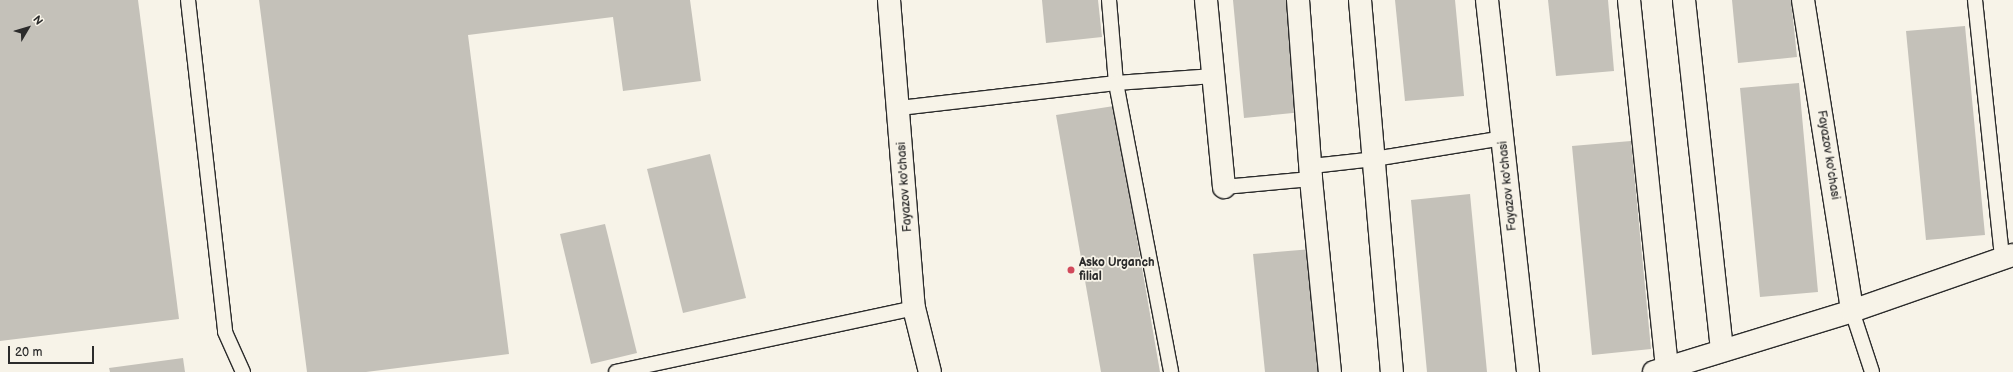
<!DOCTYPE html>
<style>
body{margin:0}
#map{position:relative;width:2013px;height:372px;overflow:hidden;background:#f7f3e8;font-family:"Balsamiq Sans",sans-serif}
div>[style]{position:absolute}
.building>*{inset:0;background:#c4c1b9}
.roads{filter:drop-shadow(1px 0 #2b2b2b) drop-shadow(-1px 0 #2b2b2b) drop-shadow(0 1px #2b2b2b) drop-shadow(0 -1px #2b2b2b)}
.lane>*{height:14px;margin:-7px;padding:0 7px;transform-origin:7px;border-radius:7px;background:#f7f3e8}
.street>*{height:22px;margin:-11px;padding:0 11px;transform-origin:11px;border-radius:11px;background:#f7f3e8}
.secondary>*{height:22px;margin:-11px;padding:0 11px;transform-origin:11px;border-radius:11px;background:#f7f3e8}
.dots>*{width:11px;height:11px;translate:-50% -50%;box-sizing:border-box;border:2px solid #f7f3e8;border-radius:50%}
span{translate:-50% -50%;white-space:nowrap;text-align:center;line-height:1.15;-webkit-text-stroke:3.5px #f7f3e8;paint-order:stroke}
.street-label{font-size:12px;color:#2b2b2b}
.poi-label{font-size:12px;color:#2b2b2b;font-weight:700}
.left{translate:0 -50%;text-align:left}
.north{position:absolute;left:8px;top:8px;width:40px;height:40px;-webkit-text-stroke:3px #f7f3e8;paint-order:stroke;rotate:52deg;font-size:11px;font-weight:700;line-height:16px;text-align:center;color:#2b2b2b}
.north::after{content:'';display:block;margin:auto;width:14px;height:18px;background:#2b2b2b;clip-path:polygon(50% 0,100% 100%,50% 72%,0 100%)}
.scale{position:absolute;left:8px;top:346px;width:86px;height:18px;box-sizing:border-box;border:2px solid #2b2b2b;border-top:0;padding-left:5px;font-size:12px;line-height:14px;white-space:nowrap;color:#2b2b2b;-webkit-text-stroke:3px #f7f3e8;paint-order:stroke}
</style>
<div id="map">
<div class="building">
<i style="clip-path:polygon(0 0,138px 0,179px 319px,0 341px)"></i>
<i style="clip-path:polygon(259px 0,690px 0,701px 81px,623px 91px,613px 17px,468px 35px,509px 354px,366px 372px,307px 372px)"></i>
<i style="clip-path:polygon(1042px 0,1098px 0,1102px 37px,1046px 43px)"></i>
<i style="clip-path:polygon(1233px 0,1292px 0,1303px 112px,1244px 118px)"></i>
<i style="clip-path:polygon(1395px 0,1455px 0,1464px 96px,1405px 101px)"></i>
<i style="clip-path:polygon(1548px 0,1608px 0,1614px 71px,1556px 76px)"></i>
<i style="clip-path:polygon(1732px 0,1791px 0,1797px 57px,1738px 63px)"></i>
<i style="clip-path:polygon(1965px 26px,1985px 235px,1926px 240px,1906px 31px)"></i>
<i style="clip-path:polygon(1799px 83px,1818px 292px,1760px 297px,1740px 88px)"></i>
<i style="clip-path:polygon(1114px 106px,1160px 372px,1101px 372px,1056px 115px)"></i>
<i style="clip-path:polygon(1631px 141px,1651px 349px,1592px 355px,1572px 146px)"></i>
<i style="clip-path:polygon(710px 154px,746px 298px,683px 313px,647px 169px)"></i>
<i style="clip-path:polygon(1470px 194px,1487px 372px,1427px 372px,1411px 200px)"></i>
<i style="clip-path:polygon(605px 224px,637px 353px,591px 364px,560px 234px)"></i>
<i style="clip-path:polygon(1312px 249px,1324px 372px,1265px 372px,1253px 254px)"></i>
<i style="clip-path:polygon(183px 358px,185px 372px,110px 372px,109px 368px)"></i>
</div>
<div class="roads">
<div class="lane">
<i style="left:188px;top:0;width:334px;rotate:83.6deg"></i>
<i style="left:225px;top:332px;width:44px;rotate:65.8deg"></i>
<i style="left:1109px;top:0;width:83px;rotate:85.2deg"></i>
<i style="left:1116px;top:83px;width:98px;rotate:-4.1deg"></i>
<i style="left:1975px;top:0;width:260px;rotate:84deg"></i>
<i style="left:900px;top:108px;width:217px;rotate:-6.6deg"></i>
<i style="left:1116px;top:83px;width:294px;rotate:79.2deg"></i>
<i style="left:1312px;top:166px;width:62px;rotate:-6.4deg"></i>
<i style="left:1374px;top:159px;width:132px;rotate:-9.2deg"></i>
<i style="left:1224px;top:187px;width:87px;rotate:-5.3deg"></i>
<i style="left:1852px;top:311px;width:64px;rotate:71.8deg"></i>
<i style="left:616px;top:372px;width:305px;rotate:-12.1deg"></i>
</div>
<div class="street">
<i style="left:1206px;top:0;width:188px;rotate:84.5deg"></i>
<i style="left:1298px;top:0;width:179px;rotate:85.8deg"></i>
<i style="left:1311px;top:179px;width:194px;rotate:84.4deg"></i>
<i style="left:1360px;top:0;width:373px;rotate:85.1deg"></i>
<i style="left:1487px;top:0;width:374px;rotate:83.7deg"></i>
<i style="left:1629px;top:0;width:370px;rotate:84.1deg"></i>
<i style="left:1684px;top:0;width:352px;rotate:83.8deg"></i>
<i style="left:1803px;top:0;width:315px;rotate:81deg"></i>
<i style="left:1654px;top:372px;width:207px;rotate:-17.1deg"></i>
<i style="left:1852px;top:311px;width:170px;rotate:-19.2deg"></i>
</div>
<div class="secondary">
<i style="left:889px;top:0;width:309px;rotate:85.4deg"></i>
<i style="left:914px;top:308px;width:66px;rotate:76deg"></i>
</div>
</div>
<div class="dots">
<i style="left:1071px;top:270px;background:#d1495b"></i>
</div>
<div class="street-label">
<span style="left:1828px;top:155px;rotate:81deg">Fayazov ko'chasi</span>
<span style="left:1508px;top:186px;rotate:-96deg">Fayazov ko'chasi</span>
<span style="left:905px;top:187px;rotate:-94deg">Fayazov ko'chasi</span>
</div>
<div class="poi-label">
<span class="left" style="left:1079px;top:270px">Asko Urganch<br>filial</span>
</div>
<div class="north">N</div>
<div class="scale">20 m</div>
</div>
